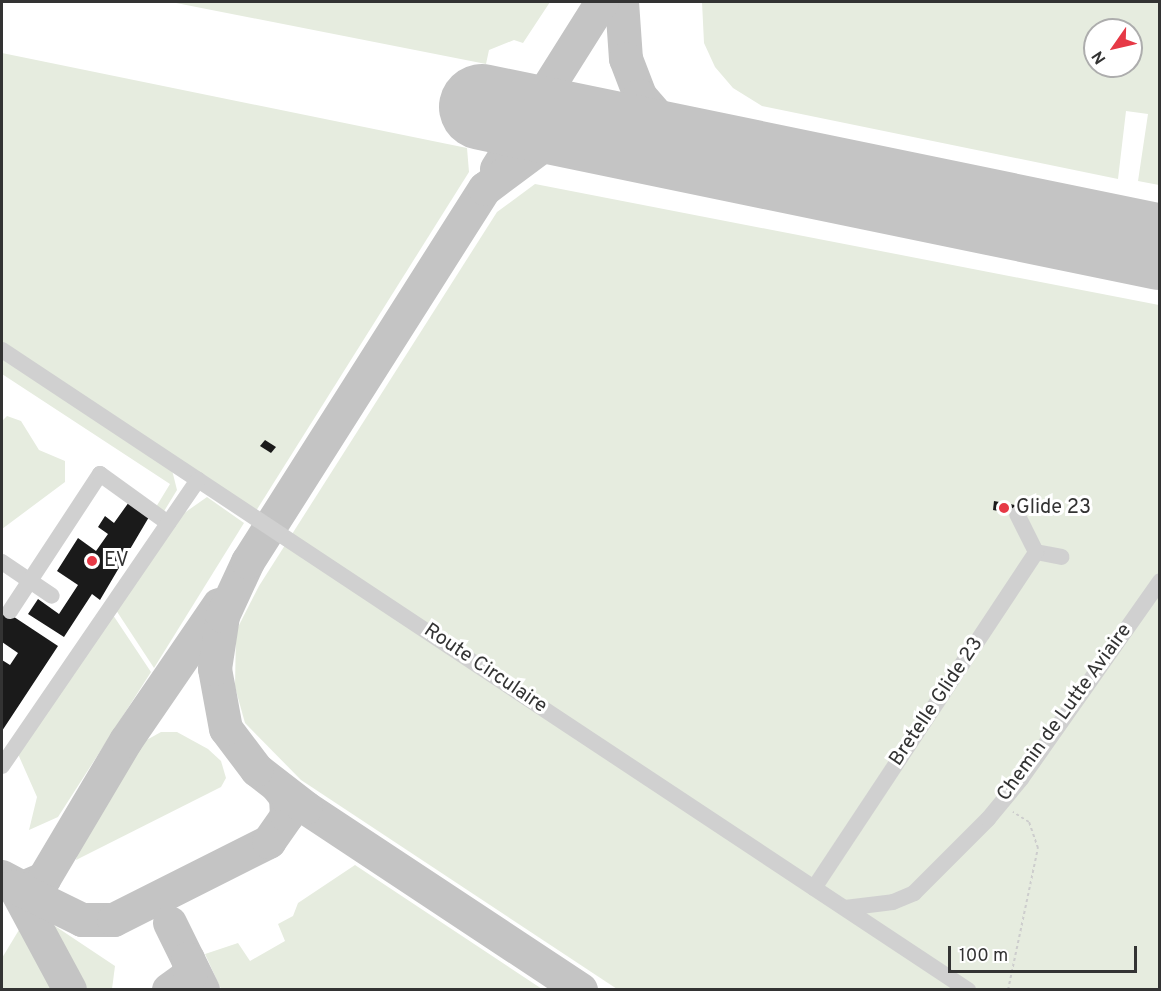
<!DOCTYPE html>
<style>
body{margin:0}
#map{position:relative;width:1161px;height:991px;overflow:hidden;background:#fff;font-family:Overpass,sans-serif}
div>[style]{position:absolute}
.green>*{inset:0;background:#e6ecdf}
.taxiway>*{height:34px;margin:-17px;padding:0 17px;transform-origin:17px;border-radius:17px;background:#c4c4c4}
.runway>*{height:86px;margin:-43px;padding:0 43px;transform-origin:43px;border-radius:43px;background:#c4c4c4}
.building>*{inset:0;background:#1a1a1a}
.path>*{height:2px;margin-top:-1px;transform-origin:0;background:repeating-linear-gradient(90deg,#cdcdcd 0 3px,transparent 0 6px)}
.minor>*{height:16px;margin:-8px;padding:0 8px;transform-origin:8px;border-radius:8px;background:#d0d0d0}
.dots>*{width:16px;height:16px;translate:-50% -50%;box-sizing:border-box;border:3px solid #fff;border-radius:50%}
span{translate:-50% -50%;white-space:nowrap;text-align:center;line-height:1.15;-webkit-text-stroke:6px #fff;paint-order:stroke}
.poi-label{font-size:20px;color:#333}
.left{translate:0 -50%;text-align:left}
.street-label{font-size:20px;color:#333}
.frame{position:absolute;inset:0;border:3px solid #333;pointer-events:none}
.north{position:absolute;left:1083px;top:18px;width:60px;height:60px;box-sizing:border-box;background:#fff;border:2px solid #adadad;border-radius:50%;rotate:236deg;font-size:16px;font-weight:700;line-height:24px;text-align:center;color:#333}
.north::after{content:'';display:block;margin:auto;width:21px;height:27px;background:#e63946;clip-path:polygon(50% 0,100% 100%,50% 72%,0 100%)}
.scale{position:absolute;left:948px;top:946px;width:189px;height:27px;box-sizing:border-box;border:3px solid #333;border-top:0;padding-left:8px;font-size:18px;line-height:21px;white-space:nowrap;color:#333;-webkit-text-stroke:4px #fff;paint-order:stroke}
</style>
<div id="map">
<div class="green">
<i style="clip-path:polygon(171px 2px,550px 2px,523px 43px,514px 40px,489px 50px,486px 64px)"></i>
<i style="clip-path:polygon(evenodd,702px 2px,1159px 2px,1159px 185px,1138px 181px,1148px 114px,1126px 111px,1118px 179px,762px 106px,733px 88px,715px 67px,704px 43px,702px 2px,1095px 30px,1131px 30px,1131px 66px,1095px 66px,1095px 30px)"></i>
<i style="clip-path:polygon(2px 53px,467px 148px,469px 172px,256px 511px,2px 342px)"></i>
<i style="clip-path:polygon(535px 184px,1159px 305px,1159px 989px,617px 989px,301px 780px,245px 723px,235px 687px,236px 631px,259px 586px,497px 212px)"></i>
<i style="clip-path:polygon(2px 355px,172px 470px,177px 490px,163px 513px,156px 507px,170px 484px,2px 374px)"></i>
<i style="clip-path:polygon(7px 416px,21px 421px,39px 450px,65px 461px,65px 482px,2px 529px,2px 421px)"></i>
<i style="clip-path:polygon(207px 497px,244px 523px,154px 668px,114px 607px,180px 516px)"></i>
<i style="clip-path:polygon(111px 612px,151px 672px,58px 817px,29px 830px,37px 797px,18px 754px)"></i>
<i style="clip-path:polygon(161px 732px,177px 732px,208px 749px,221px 761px,226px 778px,221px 787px,76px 860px,82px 829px,125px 760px,134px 747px)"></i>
<i style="clip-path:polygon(355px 865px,542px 989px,221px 989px,205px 954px,238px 943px,250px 961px,285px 941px,278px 924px,293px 916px,298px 903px)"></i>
<i style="clip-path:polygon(31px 910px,115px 966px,112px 989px,2px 989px,2px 958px)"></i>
</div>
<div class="taxiway">
<i style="left:622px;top:2px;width:57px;rotate:86deg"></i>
<i style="left:626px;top:59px;width:40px;rotate:69deg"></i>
<i style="left:640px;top:96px;width:35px;rotate:49deg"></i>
<i style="left:663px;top:122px;width:68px;rotate:30deg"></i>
<i style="left:497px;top:169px;width:197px;rotate:-57.8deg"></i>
<i style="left:2px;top:877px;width:24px;rotate:28deg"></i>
<i style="left:23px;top:888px;width:23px;rotate:-23deg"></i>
<i style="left:44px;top:879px;width:161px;rotate:-59.3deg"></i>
<i style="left:126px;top:741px;width:165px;rotate:-55.6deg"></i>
<i style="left:14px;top:886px;width:118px;rotate:61.7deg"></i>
<i style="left:15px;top:887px;width:75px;rotate:26.2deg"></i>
<i style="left:82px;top:920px;width:32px"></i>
<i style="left:114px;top:920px;width:174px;rotate:-26.7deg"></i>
<i style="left:269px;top:842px;width:32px;rotate:-55deg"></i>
<i style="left:287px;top:816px;width:19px;rotate:-93deg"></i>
<i style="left:286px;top:797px;width:13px;rotate:-129deg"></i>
<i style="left:170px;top:923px;width:75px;rotate:63.8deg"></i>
<i style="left:169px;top:990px;width:27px;rotate:-36deg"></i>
<i style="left:191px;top:974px;width:15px;rotate:-101deg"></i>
<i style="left:581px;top:990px;width:330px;rotate:-146.5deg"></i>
<i style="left:306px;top:808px;width:62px;rotate:-142.2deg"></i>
<i style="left:257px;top:770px;width:51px;rotate:-127.1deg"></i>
<i style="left:226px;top:729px;width:61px;rotate:-100.4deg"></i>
<i style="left:215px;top:669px;width:54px;rotate:-81.4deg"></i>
<i style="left:223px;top:616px;width:60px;rotate:-65.2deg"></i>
<i style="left:248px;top:562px;width:442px;rotate:-57.6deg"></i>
<i style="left:485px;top:189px;width:94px;rotate:-36.7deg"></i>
<i style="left:560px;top:133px;width:48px;rotate:1.2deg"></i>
</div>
<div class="runway">
<i style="left:482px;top:107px;width:692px;rotate:11.67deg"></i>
</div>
<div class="building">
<i style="clip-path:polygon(265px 440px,276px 447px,271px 453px,260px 446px)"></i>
<i style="clip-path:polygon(994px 501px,1015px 505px,1013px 514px,993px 510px)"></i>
<i style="clip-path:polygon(129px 502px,149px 517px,100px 600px,92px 594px,64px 637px,28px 614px,38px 599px,59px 614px,78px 585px,57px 571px,78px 538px,96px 551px,108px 534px,98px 527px,105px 516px,114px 523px)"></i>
<i style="clip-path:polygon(2px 609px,58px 646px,2px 731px,2px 660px,10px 665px,18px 653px,2px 642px)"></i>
</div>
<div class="path">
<i style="left:1008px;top:990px;width:145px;rotate:-78.1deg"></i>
<i style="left:1038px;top:848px;width:28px;rotate:-109deg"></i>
<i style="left:1029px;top:822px;width:19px;rotate:-148deg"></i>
</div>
<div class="minor">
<i style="left:2px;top:350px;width:1159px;rotate:33.53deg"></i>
<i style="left:1036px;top:552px;width:26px;rotate:11deg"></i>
<i style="left:2px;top:562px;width:60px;rotate:34.2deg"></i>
<i style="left:10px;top:611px;width:164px;rotate:-56.7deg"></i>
<i style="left:100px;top:474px;width:84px;rotate:35.8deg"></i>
<i style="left:2px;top:766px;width:347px;rotate:-55.6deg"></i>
<i style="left:814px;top:888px;width:403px;rotate:-56.5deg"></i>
<i style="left:1036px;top:552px;width:42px;rotate:-116.6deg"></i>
<i style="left:845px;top:908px;width:48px;rotate:-7.1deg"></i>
<i style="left:893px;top:902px;width:23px;rotate:-23deg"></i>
<i style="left:914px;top:893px;width:105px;rotate:-45deg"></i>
<i style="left:988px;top:819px;width:52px;rotate:-50.5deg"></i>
<i style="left:1021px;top:779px;width:242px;rotate:-54.9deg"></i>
</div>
<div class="dots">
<i style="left:1004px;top:508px;background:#e63946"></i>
<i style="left:92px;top:561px;background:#e63946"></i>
</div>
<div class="poi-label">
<span class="left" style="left:1016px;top:508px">Glide 23</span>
<span class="left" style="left:104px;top:561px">EV</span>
</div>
<div class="street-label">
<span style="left:485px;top:669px;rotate:34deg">Route Circulaire</span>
<span style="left:937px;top:702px;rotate:-56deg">Bretelle Glide 23</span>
<span style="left:1065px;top:713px;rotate:-54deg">Chemin de Lutte Aviaire</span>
</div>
<div class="frame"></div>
<div class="north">N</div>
<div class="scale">100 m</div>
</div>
